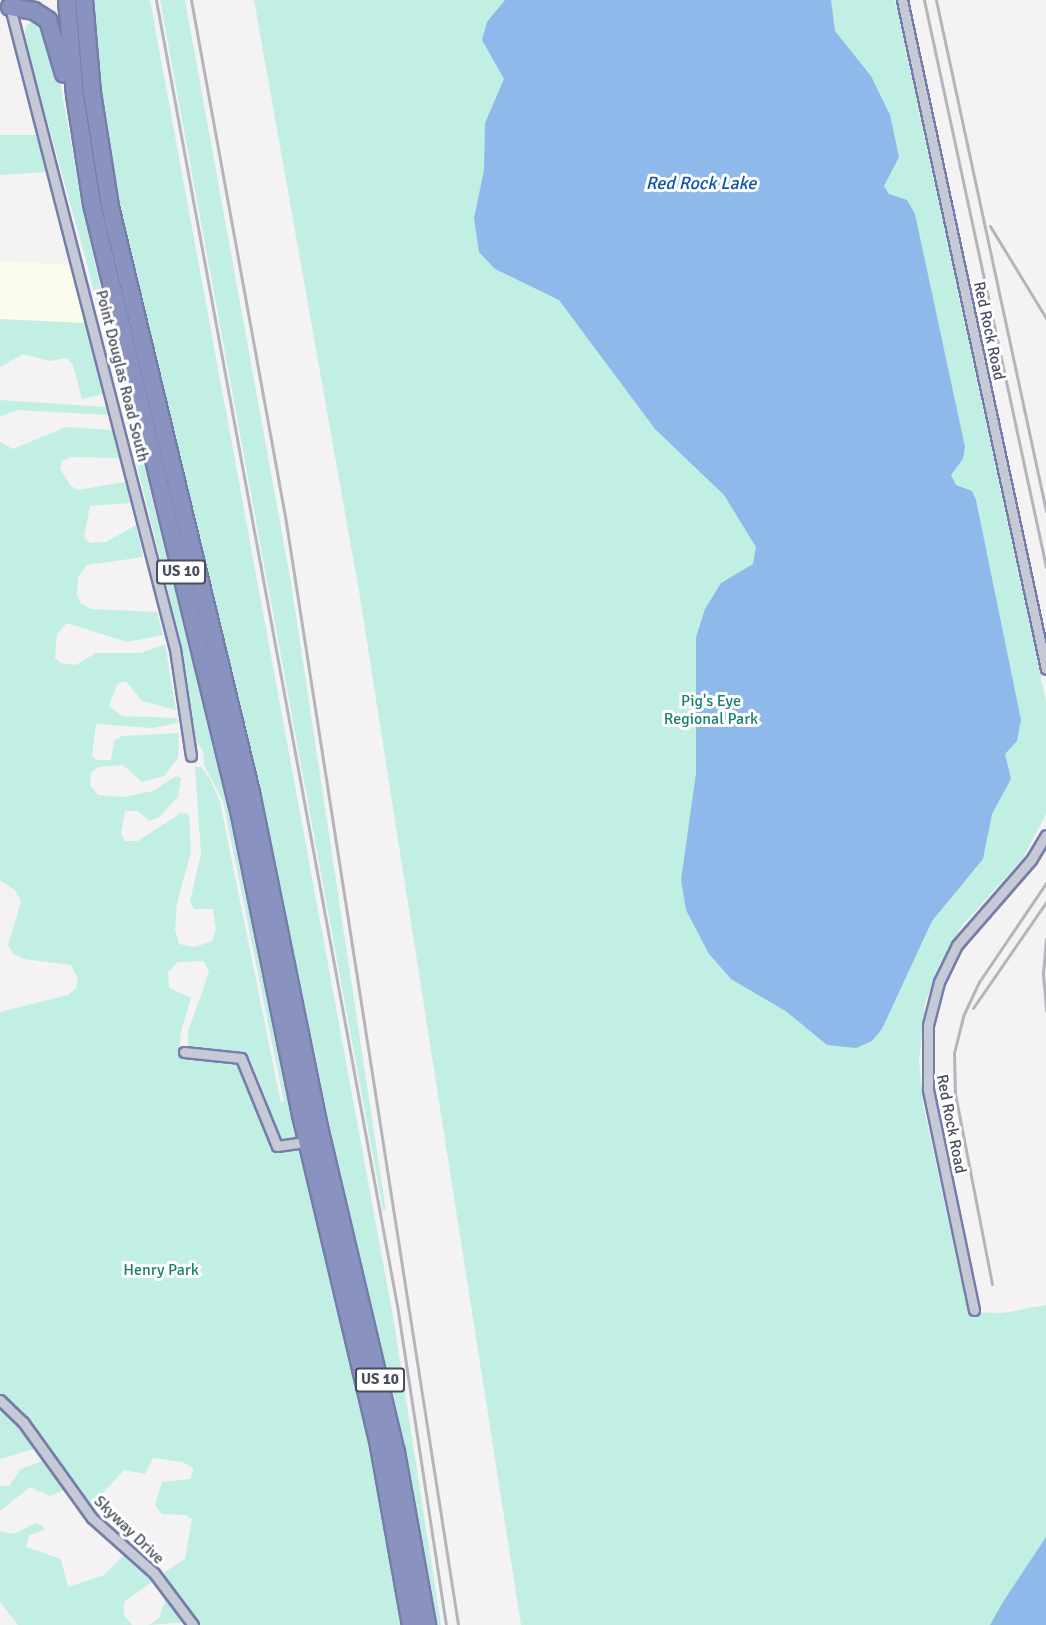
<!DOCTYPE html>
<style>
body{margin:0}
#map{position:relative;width:1046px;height:1625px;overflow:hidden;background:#f4f2f2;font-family:Signika,sans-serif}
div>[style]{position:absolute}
.commercial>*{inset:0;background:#fcfced}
.green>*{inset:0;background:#c2efe3}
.water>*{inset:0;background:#90b9eb}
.roads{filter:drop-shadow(2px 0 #767dab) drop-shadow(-2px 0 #767dab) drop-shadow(0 2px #767dab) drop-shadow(0 -2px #767dab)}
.street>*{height:9px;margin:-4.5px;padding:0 4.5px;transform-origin:4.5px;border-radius:4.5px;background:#c6c9d6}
.highway>*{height:16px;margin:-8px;padding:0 8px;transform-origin:8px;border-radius:8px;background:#8a92bf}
.rail>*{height:3px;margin:-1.5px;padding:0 1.5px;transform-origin:1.5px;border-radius:1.5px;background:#b4b4bb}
span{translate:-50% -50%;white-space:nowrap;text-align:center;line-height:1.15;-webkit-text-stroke:6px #fff;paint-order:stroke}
.shield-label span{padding:2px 4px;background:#fff;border:2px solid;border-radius:4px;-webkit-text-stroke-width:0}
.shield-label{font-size:15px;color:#494d5f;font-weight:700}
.street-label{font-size:16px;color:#494d5f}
.park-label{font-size:16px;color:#198170}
.water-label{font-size:18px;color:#0f56ad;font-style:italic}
</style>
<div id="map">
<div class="commercial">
<i style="clip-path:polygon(0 261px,71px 265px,86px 326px,0 322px)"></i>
</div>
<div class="green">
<i style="clip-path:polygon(93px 0,150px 0,394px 1322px,441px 1625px,436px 1625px,407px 1459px,329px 1123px,262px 799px,122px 221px,102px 100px)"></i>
<i style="clip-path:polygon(160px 0,185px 0,291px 583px,386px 1211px,383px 1210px)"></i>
<i style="clip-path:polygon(254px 0,895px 0,1046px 701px,1046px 814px,1023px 858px,961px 927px,939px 965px,925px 1004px,919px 1061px,924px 1108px,968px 1312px,1003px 1313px,1046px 1305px,1046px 1625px,521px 1625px,360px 597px)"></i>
<i style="clip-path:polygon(evenodd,34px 21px,42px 25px,56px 60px,85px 219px,111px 333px,229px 807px,296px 1136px,361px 1403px,402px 1625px,197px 1625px,160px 1575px,185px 1559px,192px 1519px,186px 1515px,162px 1514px,155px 1505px,162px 1482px,190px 1479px,194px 1469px,183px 1462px,153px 1458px,145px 1474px,124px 1470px,88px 1509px,24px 1417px,0 1396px,0 1012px,68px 995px,76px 988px,78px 979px,71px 965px,24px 959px,13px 954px,8px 945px,21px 902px,15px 890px,0 880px,0 442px,13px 449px,66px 427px,112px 430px,119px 458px,71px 457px,62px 461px,60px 469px,71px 486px,78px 490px,125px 482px,130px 503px,90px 506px,84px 537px,90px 543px,106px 542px,136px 525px,143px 557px,87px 565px,78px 577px,77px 594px,81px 603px,91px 609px,157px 612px,163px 635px,127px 642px,67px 623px,57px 634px,55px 658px,61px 663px,76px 665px,96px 653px,141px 653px,165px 644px,176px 710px,142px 701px,126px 681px,117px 684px,109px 706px,122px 716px,177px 718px,178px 723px,152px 728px,96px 724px,92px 755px,96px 760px,111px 760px,114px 741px,122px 736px,179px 733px,178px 758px,164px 776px,142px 782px,123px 765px,98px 767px,91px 773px,90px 785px,98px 795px,123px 797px,153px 791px,176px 776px,181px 778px,178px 797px,159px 817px,149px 821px,138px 811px,125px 811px,121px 834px,125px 841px,138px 841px,181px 813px,189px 814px,191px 852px,177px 903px,175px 929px,179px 944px,195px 947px,212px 941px,216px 929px,213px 909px,194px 909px,190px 901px,201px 853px,195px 767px,201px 767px,210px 779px,220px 802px,277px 1084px,281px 1102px,284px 1102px,223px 801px,204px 765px,203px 751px,196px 740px,182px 647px,87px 264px,24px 37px,26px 26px,34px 21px,204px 961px,209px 972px,188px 1032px,188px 1046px,244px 1054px,251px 1061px,267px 1101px,255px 1100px,237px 1061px,179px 1054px,181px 1032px,191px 998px,169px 988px,168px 972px,178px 962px,204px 961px)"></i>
<i style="clip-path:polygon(0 135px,36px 135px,46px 172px,0 175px)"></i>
<i style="clip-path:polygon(0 319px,85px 323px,103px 394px,82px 399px,73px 365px,67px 358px,50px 361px,23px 354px,0 367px)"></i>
<i style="clip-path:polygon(0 400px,106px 407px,108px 415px,17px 410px,0 417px)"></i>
<i style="clip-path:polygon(0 1405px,14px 1417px,37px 1448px,0 1459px)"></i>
<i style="clip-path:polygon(45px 1460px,66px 1489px,50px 1496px,30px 1487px,0 1511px,0 1486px,9px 1486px,21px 1469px)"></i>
<i style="clip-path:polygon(35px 1523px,42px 1525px,45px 1530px,29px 1535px,26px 1547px,61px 1559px,68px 1587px,104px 1575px,126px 1553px,155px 1580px,124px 1602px,124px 1615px,132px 1625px,18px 1625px,0 1602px,0 1531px,14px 1534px)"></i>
<i style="clip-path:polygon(167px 1595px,187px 1622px,149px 1625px,159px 1618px)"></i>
</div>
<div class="water">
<i style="clip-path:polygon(505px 0,831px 0,835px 31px,871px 76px,890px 115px,899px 157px,884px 186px,889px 194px,907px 200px,915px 214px,965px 447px,963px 459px,951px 475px,956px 485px,972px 491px,976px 500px,1021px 720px,1017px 741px,1005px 754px,1011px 779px,992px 814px,983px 859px,932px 921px,882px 1029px,872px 1041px,856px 1048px,827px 1045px,787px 1012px,731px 979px,709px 954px,686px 910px,681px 880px,696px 773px,696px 637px,705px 609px,721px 583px,753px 564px,756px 547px,724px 495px,655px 429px,559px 300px,495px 269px,479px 252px,474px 218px,484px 170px,485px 123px,504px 79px,482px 40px,487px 22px)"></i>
<i style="clip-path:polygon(1046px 1537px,1046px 1625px,990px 1625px,1003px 1602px)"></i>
</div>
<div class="roads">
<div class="street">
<i style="left:902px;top:0;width:684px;rotate:77.85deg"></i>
<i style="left:10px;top:7px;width:663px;rotate:75.59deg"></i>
<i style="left:175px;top:649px;width:108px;rotate:81.5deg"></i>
<i style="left:184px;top:1052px;width:57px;rotate:6deg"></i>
<i style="left:241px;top:1058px;width:95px;rotate:67.8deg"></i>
<i style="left:277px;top:1146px;width:30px;rotate:-8deg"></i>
<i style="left:974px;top:1310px;width:226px;rotate:-101.8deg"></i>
<i style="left:928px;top:1089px;width:64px;rotate:-90deg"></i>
<i style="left:928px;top:1025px;width:44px;rotate:-75.7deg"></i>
<i style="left:939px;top:982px;width:41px;rotate:-64.1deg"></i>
<i style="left:957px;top:945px;width:113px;rotate:-49deg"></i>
<i style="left:1031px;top:860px;width:29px;rotate:-59deg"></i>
<i style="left:0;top:1400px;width:32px;rotate:44deg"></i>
<i style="left:23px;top:1422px;width:118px;rotate:54.3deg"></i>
<i style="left:92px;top:1518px;width:83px;rotate:41.6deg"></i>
<i style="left:154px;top:1573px;width:65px;rotate:53.1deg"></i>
</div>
<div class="highway">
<i style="left:67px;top:0;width:95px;rotate:85.2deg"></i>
<i style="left:75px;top:95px;width:110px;rotate:81.1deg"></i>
<i style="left:92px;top:204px;width:629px;rotate:76.38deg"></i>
<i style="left:240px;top:815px;width:306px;rotate:78.5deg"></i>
<i style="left:301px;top:1115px;width:340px;rotate:76.7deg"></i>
<i style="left:379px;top:1446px;width:182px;rotate:79.9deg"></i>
<i style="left:84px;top:0;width:93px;rotate:85.1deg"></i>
<i style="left:92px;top:93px;width:115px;rotate:81deg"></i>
<i style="left:110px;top:207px;width:603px;rotate:76.47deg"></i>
<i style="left:251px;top:793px;width:337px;rotate:78.5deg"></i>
<i style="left:318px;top:1123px;width:338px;rotate:76.7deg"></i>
<i style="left:396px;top:1452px;width:176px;rotate:79.8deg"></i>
<i style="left:10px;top:7px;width:24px;rotate:9deg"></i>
<i style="left:34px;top:11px;width:17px;rotate:33deg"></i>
<i style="left:48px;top:20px;width:56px;rotate:73.5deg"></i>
</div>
</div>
<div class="rail">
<i style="left:156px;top:0;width:1327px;rotate:79.54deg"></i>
<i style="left:397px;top:1305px;width:324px;rotate:81.3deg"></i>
<i style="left:191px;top:0;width:524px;rotate:79.68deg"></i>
<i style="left:285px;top:516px;width:1122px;rotate:81.13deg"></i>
<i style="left:924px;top:0;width:580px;rotate:77.86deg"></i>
<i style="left:936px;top:0;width:523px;rotate:77.85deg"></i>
<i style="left:990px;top:226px;width:108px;rotate:58.7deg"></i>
<i style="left:1046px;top:939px;width:35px;rotate:95deg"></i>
<i style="left:1043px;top:974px;width:37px;rotate:85deg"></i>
<i style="left:973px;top:1008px;width:129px;rotate:-55.4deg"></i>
<i style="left:992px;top:1284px;width:195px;rotate:-101deg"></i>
<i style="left:955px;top:1093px;width:40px;rotate:-91.4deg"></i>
<i style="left:954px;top:1053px;width:38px;rotate:-76deg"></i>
<i style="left:963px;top:1016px;width:38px;rotate:-65deg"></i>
<i style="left:979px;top:982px;width:120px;rotate:-55.9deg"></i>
</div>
<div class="shield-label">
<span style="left:181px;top:572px">US 10</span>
<span style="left:380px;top:1380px">US 10</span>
</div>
<div class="street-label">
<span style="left:989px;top:331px;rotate:78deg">Red Rock Road</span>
<span style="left:122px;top:376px;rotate:76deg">Point Douglas Road South</span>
<span style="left:951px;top:1124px;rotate:79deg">Red Rock Road</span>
<span style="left:129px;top:1530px;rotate:44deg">Skyway Drive</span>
</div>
<div class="park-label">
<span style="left:711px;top:710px">Pig's Eye<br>Regional Park</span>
<span style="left:161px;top:1270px">Henry Park</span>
</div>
<div class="water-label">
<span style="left:701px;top:183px">Red Rock Lake</span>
</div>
</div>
